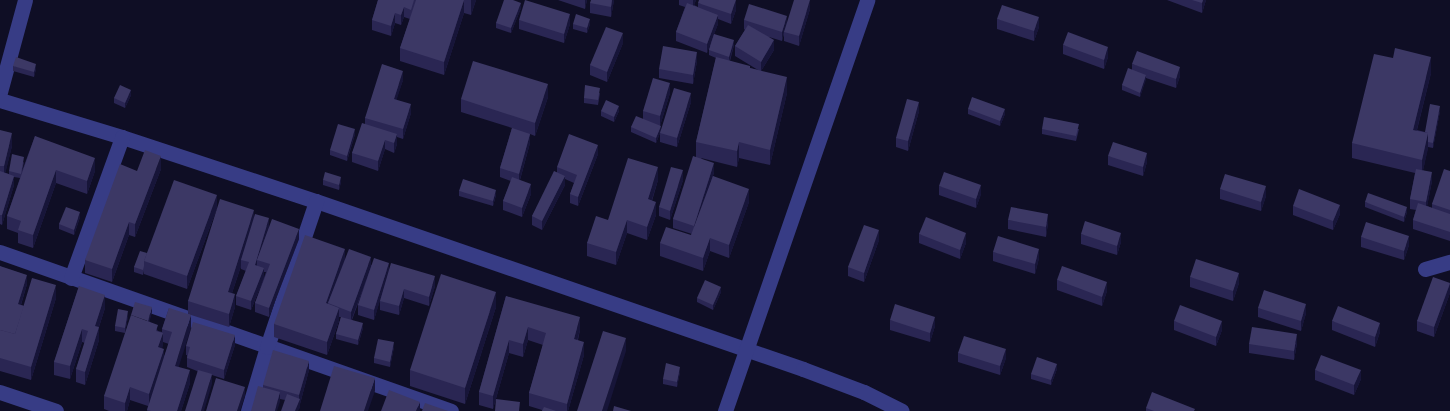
<!DOCTYPE html>
<style>
body{margin:0}
#map{position:relative;width:1450px;height:411px;overflow:hidden;background:#0f0e25;font-family:Rubik,sans-serif}
div>[style]{position:absolute}
.street>*{height:15px;margin:-7.5px;padding:0 7.5px;transform-origin:7.5px;border-radius:7.5px;background:#373c85}
.wall>*{inset:0;background:#2a2653}
.shaded-wall>*{inset:0;background:#171539}
.building>*{inset:0;background:#3c3865}
span{translate:-50% -50%;white-space:nowrap;text-align:center;line-height:1.15;-webkit-text-stroke:4.5px #0f0e25;paint-order:stroke}
</style>
<div id="map">
<div class="street">
<i style="left:0;top:92px;width:95px;rotate:-74.8deg"></i>
<i style="left:0;top:100px;width:127px;rotate:16.9deg"></i>
<i style="left:122px;top:137px;width:204px;rotate:18.3deg"></i>
<i style="left:316px;top:201px;width:515px;rotate:19.03deg"></i>
<i style="left:803px;top:369px;width:65px;rotate:20.7deg"></i>
<i style="left:864px;top:392px;width:42px;rotate:26.6deg"></i>
<i style="left:0;top:252px;width:478px;rotate:19.4deg"></i>
<i style="left:1425px;top:269px;width:26px;rotate:-16deg"></i>
<i style="left:71px;top:278px;width:150px;rotate:-70.1deg"></i>
<i style="left:0;top:392px;width:59px;rotate:18.7deg"></i>
<i style="left:248px;top:411px;width:67px;rotate:-73.5deg"></i>
<i style="left:267px;top:347px;width:154px;rotate:-71.4deg"></i>
<i style="left:725px;top:411px;width:435px;rotate:-70.9deg"></i>
</div>
<div class="wall">
<i style="clip-path:polygon(378px 0,476px 0,471px 15px,464px 13px,444px 75px,400px 61px,400px 48px,410px 19px,404px 17px,401px 25px,395px 23px,391px 36px,372px 30px,372px 20px)"></i>
<i style="clip-path:polygon(558px 0,587px 0,585px 9px)"></i>
<i style="clip-path:polygon(614px 0,611px 17px,590px 13px,590px 3px)"></i>
<i style="clip-path:polygon(679px 0,696px 0,694px 5px,698px 7px,698px 3px,736px 10px,731px 24px,718px 19px,718px 24px,714px 34px,734px 45px,730px 61px,750px 68px,758px 70px,735px 56px,735px 46px,745px 30px,744px 29px,744px 20px,787px 23px,810px 9px,799px 46px,784px 41px,784px 34px,782px 41px,769px 37px,774px 50px,761px 71px,787px 93px,770px 165px,739px 158px,737px 167px,701px 158px,714px 172px,713px 176px,749px 202px,729px 258px,710px 251px,703px 271px,660px 256px,660px 243px,691px 235px,692px 234px,673px 228px,673px 219px,696px 157px,696px 142px,716px 58px,709px 55px,709px 50px,711px 41px,707px 53px,676px 41px,676px 32px,685px 7px,679px 5px)"></i>
<i style="clip-path:polygon(1167px 0,1206px 0,1202px 13px)"></i>
<i style="clip-path:polygon(521px 8px,511px 33px,496px 28px,496px 23px)"></i>
<i style="clip-path:polygon(997px 19px,1039px 27px,1034px 41px,997px 29px)"></i>
<i style="clip-path:polygon(519px 20px,570px 24px,564px 43px,519px 29px)"></i>
<i style="clip-path:polygon(573px 24px,590px 24px,587px 33px,573px 29px)"></i>
<i style="clip-path:polygon(623px 43px,607px 82px,590px 75px,590px 65px)"></i>
<i style="clip-path:polygon(1063px 45px,1108px 57px,1104px 69px,1063px 54px)"></i>
<i style="clip-path:polygon(697px 61px,693px 84px,659px 78px,659px 69px)"></i>
<i style="clip-path:polygon(1132px 64px,1180px 76px,1176px 88px,1146px 78px,1140px 97px,1122px 90px,1122px 85px,1132px 70px)"></i>
<i style="clip-path:polygon(13px 66px,36px 69px,34px 77px,13px 71px)"></i>
<i style="clip-path:polygon(1431px 73px,1417px 130px,1425px 132px,1440px 111px,1433px 148px,1428px 147px,1423px 170px,1432px 181px,1427px 206px,1432px 208px,1432px 204px,1450px 171px,1450px 241px,1413px 229px,1413px 220px,1416px 210px,1410px 209px,1410px 199px,1415px 173px,1352px 158px,1352px 143px)"></i>
<i style="clip-path:polygon(403px 80px,396px 100px,411px 113px,403px 139px,397px 137px,397px 144px,394px 153px,385px 149px,378px 171px,352px 162px,352px 153px,365px 124px,365px 118px)"></i>
<i style="clip-path:polygon(600px 93px,598px 105px,584px 103px,584px 98px)"></i>
<i style="clip-path:polygon(670px 93px,660px 126px,661px 130px,691px 102px,677px 147px,660px 142px,660px 133px,656px 143px,631px 132px,631px 127px,643px 119px,643px 111px)"></i>
<i style="clip-path:polygon(131px 95px,125px 108px,114px 103px,114px 98px)"></i>
<i style="clip-path:polygon(548px 97px,535px 136px,530px 134px,530px 143px,520px 180px,531px 194px,522px 217px,503px 210px,503px 201px,511px 181px,500px 177px,500px 168px,512px 128px,461px 112px,461px 99px)"></i>
<i style="clip-path:polygon(968px 109px,1005px 114px,1000px 126px,968px 114px)"></i>
<i style="clip-path:polygon(601px 111px,619px 111px,614px 122px,601px 116px)"></i>
<i style="clip-path:polygon(919px 111px,908px 151px,896px 147px,896px 138px)"></i>
<i style="clip-path:polygon(1042px 129px,1079px 129px,1076px 141px,1042px 134px)"></i>
<i style="clip-path:polygon(0 130px,12px 146px,5px 173px,9px 174px,9px 171px,24px 162px,22px 171px,35px 136px,95px 171px,87px 194px,56px 183px,33px 248px,18px 243px,18px 233px,7px 229px,7px 216px,20px 178px,14px 177px,14px 185px,2px 225px,0 224px)"></i>
<i style="clip-path:polygon(355px 134px,347px 161px,330px 155px,330px 150px)"></i>
<i style="clip-path:polygon(598px 154px,578px 206px,570px 203px,570px 194px,574px 183px,565px 179px,565px 185px,542px 230px,532px 225px,532px 216px,557px 172px,557px 167px)"></i>
<i style="clip-path:polygon(1108px 156px,1147px 162px,1143px 176px,1108px 165px)"></i>
<i style="clip-path:polygon(161px 169px,135px 237px,129px 235px,112px 282px,85px 273px,85px 260px,137px 171px)"></i>
<i style="clip-path:polygon(323px 180px,341px 182px,339px 190px,323px 185px)"></i>
<i style="clip-path:polygon(658px 180px,652px 201px,656px 215px,647px 240px,627px 233px,616px 265px,587px 256px,587px 243px,608px 220px)"></i>
<i style="clip-path:polygon(683px 180px,670px 220px,659px 216px,659px 207px)"></i>
<i style="clip-path:polygon(939px 186px,981px 194px,976px 208px,939px 195px)"></i>
<i style="clip-path:polygon(1220px 189px,1266px 196px,1261px 211px,1220px 199px)"></i>
<i style="clip-path:polygon(459px 191px,496px 195px,493px 206px,459px 196px)"></i>
<i style="clip-path:polygon(1365px 202px,1407px 212px,1404px 222px,1365px 207px)"></i>
<i style="clip-path:polygon(1293px 206px,1340px 214px,1333px 230px,1293px 215px)"></i>
<i style="clip-path:polygon(217px 208px,187px 289px,144px 274px,144px 271px,143px 275px,134px 272px,134px 267px,147px 253px)"></i>
<i style="clip-path:polygon(80px 217px,74px 235px,59px 229px,59px 224px)"></i>
<i style="clip-path:polygon(254px 217px,269px 228px,299px 239px,269px 317px,255px 312px,255px 303px,266px 272px,264px 272px,264px 278px,251px 310px,236px 305px,236px 296px,246px 271px,241px 269px,241px 266px,232px 293px,235px 307px,229px 327px,188px 314px,188px 301px)"></i>
<i style="clip-path:polygon(1008px 220px,1048px 223px,1046px 237px,1008px 229px)"></i>
<i style="clip-path:polygon(919px 234px,966px 243px,960px 259px,919px 243px)"></i>
<i style="clip-path:polygon(1081px 234px,1121px 242px,1117px 255px,1081px 244px)"></i>
<i style="clip-path:polygon(1361px 237px,1409px 245px,1404px 260px,1361px 247px)"></i>
<i style="clip-path:polygon(879px 240px,864px 282px,848px 276px,848px 267px)"></i>
<i style="clip-path:polygon(993px 252px,1039px 258px,1035px 274px,993px 261px)"></i>
<i style="clip-path:polygon(345px 259px,371px 265px,389px 271px,435px 286px,429px 306px,404px 298px,399px 315px,380px 310px,380px 301px,384px 286px,374px 320px,358px 315px,358px 305px,368px 276px,352px 320px,363px 328px,358px 345px,336px 339px,336px 334px,341px 317px,339px 317px,339px 321px,327px 355px,274px 337px,274px 324px)"></i>
<i style="clip-path:polygon(0 266px,27px 284px,21px 305px,24px 306px,56px 298px,31px 380px,0 371px)"></i>
<i style="clip-path:polygon(1190px 277px,1239px 283px,1233px 301px,1190px 287px)"></i>
<i style="clip-path:polygon(1057px 280px,1107px 291px,1102px 306px,1057px 290px)"></i>
<i style="clip-path:polygon(1450px 283px,1450px 293px,1434px 337px,1417px 331px,1417px 321px)"></i>
<i style="clip-path:polygon(79px 286px,105px 308px,99px 327px,99px 340px,85px 385px,76px 382px,76px 369px,85px 343px,82px 342px,70px 379px,54px 375px,54px 362px)"></i>
<i style="clip-path:polygon(721px 292px,713px 310px,697px 302px,697px 298px)"></i>
<i style="clip-path:polygon(506px 296px,580px 330px,578px 340px,584px 355px,568px 411px,542px 411px,542px 410px,529px 406px,529px 393px,543px 345px,528px 340px,523px 357px,509px 353px,493px 409px,479px 405px,479px 392px)"></i>
<i style="clip-path:polygon(496px 307px,465px 404px,410px 386px,410px 370px)"></i>
<i style="clip-path:polygon(evenodd,169px 308px,179px 367px,190px 383px,181px 411px,147px 411px,148px 406px,130px 400px,127px 411px,109px 411px,104px 409px,104px 396px,152px 312px,149px 321px,158px 331px,162px 332px,162px 329px,169px 308px,163px 342px,169px 344px,164px 357px,162px 348px,163px 342px)"></i>
<i style="clip-path:polygon(1258px 308px,1306px 313px,1301px 331px,1258px 317px)"></i>
<i style="clip-path:polygon(128px 316px,125px 333px,115px 331px,115px 326px)"></i>
<i style="clip-path:polygon(890px 320px,935px 326px,930px 342px,890px 330px)"></i>
<i style="clip-path:polygon(1174px 321px,1222px 330px,1216px 346px,1174px 330px)"></i>
<i style="clip-path:polygon(1332px 321px,1380px 332px,1375px 347px,1332px 330px)"></i>
<i style="clip-path:polygon(1297px 343px,1294px 360px,1249px 353px,1249px 344px)"></i>
<i style="clip-path:polygon(235px 345px,224px 379px,212px 375px,212px 384px,197px 371px,187px 367px,187px 355px,186px 355px,186px 346px)"></i>
<i style="clip-path:polygon(394px 347px,390px 367px,374px 363px,374px 358px)"></i>
<i style="clip-path:polygon(958px 353px,1006px 358px,1000px 375px,958px 362px)"></i>
<i style="clip-path:polygon(1057px 369px,1051px 385px,1031px 379px,1031px 374px)"></i>
<i style="clip-path:polygon(309px 370px,300px 404px,300px 408px,285px 400px,280px 399px,280px 402px,263px 387px,263px 385px)"></i>
<i style="clip-path:polygon(1315px 370px,1361px 379px,1354px 395px,1315px 380px)"></i>
<i style="clip-path:polygon(680px 372px,677px 387px,663px 384px,663px 379px)"></i>
<i style="clip-path:polygon(1146px 408px,1195px 411px,1146px 411px)"></i>
</div>
<div class="shaded-wall">
<i style="clip-path:polygon(464px 0,464px 13px,444px 75px,444px 62px)"></i>
<i style="clip-path:polygon(471px 0,476px 0,471px 15px)"></i>
<i style="clip-path:polygon(585px 0,587px 0,585px 9px)"></i>
<i style="clip-path:polygon(612px 0,614px 0,611px 17px,611px 7px)"></i>
<i style="clip-path:polygon(693px 0,696px 0,693px 9px)"></i>
<i style="clip-path:polygon(736px 0,736px 10px,731px 24px,731px 14px)"></i>
<i style="clip-path:polygon(810px 0,810px 9px,799px 46px,799px 36px)"></i>
<i style="clip-path:polygon(1203px 0,1206px 0,1202px 13px,1202px 3px)"></i>
<i style="clip-path:polygon(521px 3px,521px 8px,511px 33px,511px 28px)"></i>
<i style="clip-path:polygon(404px 7px,404px 17px,401px 25px,401px 15px)"></i>
<i style="clip-path:polygon(395px 13px,395px 23px,391px 36px,391px 26px)"></i>
<i style="clip-path:polygon(570px 14px,570px 24px,564px 43px,564px 34px)"></i>
<i style="clip-path:polygon(718px 15px,718px 24px,707px 53px,707px 44px)"></i>
<i style="clip-path:polygon(787px 16px,787px 26px,784px 32px,782px 41px,782px 32px)"></i>
<i style="clip-path:polygon(1039px 17px,1039px 27px,1034px 41px,1034px 31px)"></i>
<i style="clip-path:polygon(590px 19px,590px 24px,587px 33px,587px 28px)"></i>
<i style="clip-path:polygon(623px 33px,623px 43px,607px 82px,607px 72px)"></i>
<i style="clip-path:polygon(734px 40px,734px 45px,729px 62px,729px 57px)"></i>
<i style="clip-path:polygon(774px 40px,774px 50px,761px 71px,761px 62px)"></i>
<i style="clip-path:polygon(1108px 47px,1108px 57px,1104px 69px,1104px 60px)"></i>
<i style="clip-path:polygon(697px 52px,697px 61px,693px 84px,693px 75px)"></i>
<i style="clip-path:polygon(1431px 57px,1431px 73px,1413px 145px,1413px 130px)"></i>
<i style="clip-path:polygon(36px 64px,36px 69px,34px 77px,34px 72px)"></i>
<i style="clip-path:polygon(1180px 67px,1180px 76px,1176px 88px,1176px 79px)"></i>
<i style="clip-path:polygon(403px 71px,403px 80px,394px 108px,394px 99px)"></i>
<i style="clip-path:polygon(1146px 75px,1146px 80px,1140px 97px,1140px 93px)"></i>
<i style="clip-path:polygon(787px 77px,787px 93px,770px 165px,770px 150px)"></i>
<i style="clip-path:polygon(670px 83px,670px 93px,660px 126px,660px 116px)"></i>
<i style="clip-path:polygon(548px 84px,548px 97px,535px 136px,535px 123px)"></i>
<i style="clip-path:polygon(131px 90px,131px 95px,125px 108px,125px 103px)"></i>
<i style="clip-path:polygon(691px 93px,691px 102px,677px 147px,677px 138px)"></i>
<i style="clip-path:polygon(919px 102px,919px 111px,908px 151px,908px 141px)"></i>
<i style="clip-path:polygon(411px 104px,411px 113px,403px 139px,403px 129px)"></i>
<i style="clip-path:polygon(619px 106px,619px 111px,614px 122px,614px 117px)"></i>
<i style="clip-path:polygon(1440px 106px,1440px 111px,1433px 148px,1433px 143px)"></i>
<i style="clip-path:polygon(1005px 109px,1005px 114px,1000px 126px,1000px 121px)"></i>
<i style="clip-path:polygon(661px 126px,661px 131px,656px 143px,656px 138px)"></i>
<i style="clip-path:polygon(355px 129px,355px 134px,347px 161px,347px 156px)"></i>
<i style="clip-path:polygon(12px 133px,12px 146px,4px 179px,4px 166px)"></i>
<i style="clip-path:polygon(1428px 133px,1428px 149px,1422px 175px,1422px 160px)"></i>
<i style="clip-path:polygon(397px 134px,397px 144px,394px 153px,394px 143px)"></i>
<i style="clip-path:polygon(530px 134px,530px 143px,519px 183px,519px 174px)"></i>
<i style="clip-path:polygon(385px 140px,385px 149px,378px 171px,378px 161px)"></i>
<i style="clip-path:polygon(739px 142px,739px 158px,737px 167px,737px 151px)"></i>
<i style="clip-path:polygon(598px 145px,598px 154px,578px 206px,578px 197px)"></i>
<i style="clip-path:polygon(1147px 153px,1147px 162px,1143px 176px,1143px 167px)"></i>
<i style="clip-path:polygon(161px 156px,161px 169px,135px 237px,135px 224px)"></i>
<i style="clip-path:polygon(95px 158px,95px 171px,87px 194px,87px 181px)"></i>
<i style="clip-path:polygon(714px 163px,714px 172px,694px 235px,694px 226px)"></i>
<i style="clip-path:polygon(658px 167px,658px 180px,648px 212px,648px 199px)"></i>
<i style="clip-path:polygon(56px 170px,56px 183px,33px 248px,33px 235px)"></i>
<i style="clip-path:polygon(683px 170px,683px 180px,670px 220px,670px 211px)"></i>
<i style="clip-path:polygon(1432px 172px,1432px 181px,1426px 212px,1426px 202px)"></i>
<i style="clip-path:polygon(14px 176px,14px 185px,2px 225px,2px 215px)"></i>
<i style="clip-path:polygon(565px 176px,565px 185px,542px 230px,542px 221px)"></i>
<i style="clip-path:polygon(341px 177px,341px 182px,339px 190px,339px 185px)"></i>
<i style="clip-path:polygon(531px 184px,531px 194px,522px 217px,522px 208px)"></i>
<i style="clip-path:polygon(981px 185px,981px 194px,976px 208px,976px 199px)"></i>
<i style="clip-path:polygon(1266px 186px,1266px 196px,1261px 211px,1261px 202px)"></i>
<i style="clip-path:polygon(749px 189px,749px 202px,729px 258px,729px 245px)"></i>
<i style="clip-path:polygon(496px 190px,496px 195px,493px 206px,493px 201px)"></i>
<i style="clip-path:polygon(217px 195px,217px 208px,187px 289px,187px 276px)"></i>
<i style="clip-path:polygon(656px 202px,656px 215px,647px 240px,647px 227px)"></i>
<i style="clip-path:polygon(1340px 205px,1340px 214px,1333px 230px,1333px 221px)"></i>
<i style="clip-path:polygon(1407px 207px,1407px 212px,1404px 222px,1404px 217px)"></i>
<i style="clip-path:polygon(254px 210px,254px 223px,241px 260px,241px 266px,228px 305px,228px 292px)"></i>
<i style="clip-path:polygon(80px 212px,80px 217px,74px 235px,74px 230px)"></i>
<i style="clip-path:polygon(1048px 214px,1048px 223px,1046px 237px,1046px 227px)"></i>
<i style="clip-path:polygon(269px 218px,269px 228px,257px 260px,257px 265px,255px 274px,255px 265px)"></i>
<i style="clip-path:polygon(627px 220px,627px 233px,616px 265px,616px 252px)"></i>
<i style="clip-path:polygon(129px 222px,129px 235px,112px 282px,112px 269px)"></i>
<i style="clip-path:polygon(299px 229px,299px 239px,269px 317px,269px 308px)"></i>
<i style="clip-path:polygon(879px 230px,879px 240px,864px 282px,864px 273px)"></i>
<i style="clip-path:polygon(966px 233px,966px 243px,960px 259px,960px 250px)"></i>
<i style="clip-path:polygon(1121px 233px,1121px 242px,1117px 255px,1117px 246px)"></i>
<i style="clip-path:polygon(1409px 236px,1409px 245px,1404px 260px,1404px 251px)"></i>
<i style="clip-path:polygon(710px 238px,710px 251px,703px 271px,703px 258px)"></i>
<i style="clip-path:polygon(345px 249px,345px 262px,328px 303px,328px 309px,326px 303px)"></i>
<i style="clip-path:polygon(1039px 249px,1039px 258px,1035px 274px,1035px 264px)"></i>
<i style="clip-path:polygon(371px 257px,371px 267px,351px 321px,351px 312px)"></i>
<i style="clip-path:polygon(389px 263px,389px 272px,374px 320px,374px 310px)"></i>
<i style="clip-path:polygon(264px 268px,264px 278px,251px 310px,251px 301px)"></i>
<i style="clip-path:polygon(1239px 273px,1239px 283px,1233px 301px,1233px 291px)"></i>
<i style="clip-path:polygon(27px 275px,27px 284px,18px 314px,18px 304px)"></i>
<i style="clip-path:polygon(435px 276px,435px 286px,429px 306px,429px 297px)"></i>
<i style="clip-path:polygon(1107px 282px,1107px 291px,1102px 306px,1102px 297px)"></i>
<i style="clip-path:polygon(1450px 284px,1450px 293px,1434px 337px,1434px 327px)"></i>
<i style="clip-path:polygon(56px 285px,56px 298px,31px 380px,31px 367px)"></i>
<i style="clip-path:polygon(721px 287px,721px 292px,713px 310px,713px 305px)"></i>
<i style="clip-path:polygon(404px 289px,404px 298px,399px 315px,399px 306px)"></i>
<i style="clip-path:polygon(496px 292px,496px 307px,465px 404px,465px 388px)"></i>
<i style="clip-path:polygon(235px 294px,235px 307px,229px 327px,229px 314px)"></i>
<i style="clip-path:polygon(105px 295px,105px 308px,95px 339px,95px 326px)"></i>
<i style="clip-path:polygon(1306px 304px,1306px 313px,1301px 331px,1301px 321px)"></i>
<i style="clip-path:polygon(152px 307px,152px 312px,147px 331px,147px 326px)"></i>
<i style="clip-path:polygon(339px 308px,339px 321px,327px 355px,327px 342px)"></i>
<i style="clip-path:polygon(128px 311px,128px 316px,125px 333px,125px 328px)"></i>
<i style="clip-path:polygon(191px 315px,191px 328px,175px 379px,175px 366px)"></i>
<i style="clip-path:polygon(580px 317px,580px 330px,574px 352px,574px 339px)"></i>
<i style="clip-path:polygon(935px 317px,935px 326px,930px 342px,930px 333px)"></i>
<i style="clip-path:polygon(1222px 321px,1222px 330px,1216px 346px,1216px 337px)"></i>
<i style="clip-path:polygon(363px 323px,363px 328px,358px 345px,358px 340px)"></i>
<i style="clip-path:polygon(1380px 323px,1380px 332px,1375px 347px,1375px 337px)"></i>
<i style="clip-path:polygon(99px 327px,99px 340px,85px 385px,85px 372px)"></i>
<i style="clip-path:polygon(528px 327px,528px 340px,523px 357px,523px 344px)"></i>
<i style="clip-path:polygon(82px 329px,82px 342px,70px 379px,70px 366px)"></i>
<i style="clip-path:polygon(163px 333px,163px 346px,158px 360px,158px 347px)"></i>
<i style="clip-path:polygon(1297px 334px,1297px 343px,1294px 360px,1294px 351px)"></i>
<i style="clip-path:polygon(235px 335px,235px 345px,224px 379px,224px 370px)"></i>
<i style="clip-path:polygon(626px 338px,626px 351px,607px 411px,602px 411px)"></i>
<i style="clip-path:polygon(509px 340px,509px 353px,493px 409px,493px 396px)"></i>
<i style="clip-path:polygon(394px 342px,394px 347px,390px 367px,390px 362px)"></i>
<i style="clip-path:polygon(584px 342px,584px 355px,568px 411px,567px 411px,567px 404px)"></i>
<i style="clip-path:polygon(164px 349px,164px 362px,149px 407px,149px 394px)"></i>
<i style="clip-path:polygon(1006px 349px,1006px 358px,1000px 375px,1000px 366px)"></i>
<i style="clip-path:polygon(309px 361px,309px 370px,300px 404px,300px 408px,298px 411px,295px 411px,299px 399px,299px 395px)"></i>
<i style="clip-path:polygon(1057px 364px,1057px 369px,1051px 385px,1051px 380px)"></i>
<i style="clip-path:polygon(680px 367px,680px 372px,677px 387px,677px 382px)"></i>
<i style="clip-path:polygon(190px 370px,190px 383px,181px 411px,177px 411px)"></i>
<i style="clip-path:polygon(1361px 370px,1361px 379px,1354px 395px,1354px 385px)"></i>
<i style="clip-path:polygon(212px 374px,212px 384px,204px 411px,201px 411px)"></i>
<i style="clip-path:polygon(375px 378px,375px 391px,368px 411px,364px 411px)"></i>
<i style="clip-path:polygon(130px 387px,130px 400px,127px 411px,125px 411px,125px 403px)"></i>
<i style="clip-path:polygon(245px 387px,245px 396px,240px 411px,237px 411px)"></i>
<i style="clip-path:polygon(280px 392px,280px 402px,277px 411px,275px 411px)"></i>
<i style="clip-path:polygon(420px 402px,420px 411px,416px 411px)"></i>
</div>
<div class="building">
<i style="clip-path:polygon(378px 0,414px 0,411px 10px,404px 7px,401px 15px,395px 13px,391px 26px,372px 20px)"></i>
<i style="clip-path:polygon(416px 0,464px 0,444px 62px,400px 48px)"></i>
<i style="clip-path:polygon(504px 0,513px 0,521px 3px,511px 28px,496px 23px)"></i>
<i style="clip-path:polygon(525px 0,570px 14px,564px 34px,519px 20px)"></i>
<i style="clip-path:polygon(591px 0,612px 0,611px 7px,590px 3px)"></i>
<i style="clip-path:polygon(699px 0,736px 0,731px 14px,698px 3px)"></i>
<i style="clip-path:polygon(794px 0,810px 0,799px 36px,784px 32px)"></i>
<i style="clip-path:polygon(1192px 0,1203px 0,1202px 3px)"></i>
<i style="clip-path:polygon(687px 3px,718px 15px,707px 44px,676px 32px)"></i>
<i style="clip-path:polygon(749px 4px,787px 16px,782px 32px,744px 20px)"></i>
<i style="clip-path:polygon(1002px 5px,1039px 17px,1034px 31px,997px 19px)"></i>
<i style="clip-path:polygon(576px 14px,590px 19px,587px 28px,573px 24px)"></i>
<i style="clip-path:polygon(748px 25px,774px 40px,761px 62px,735px 46px)"></i>
<i style="clip-path:polygon(606px 27px,623px 33px,607px 72px,590px 65px)"></i>
<i style="clip-path:polygon(1068px 32px,1108px 47px,1104px 60px,1063px 45px)"></i>
<i style="clip-path:polygon(714px 34px,734px 40px,729px 57px,709px 50px)"></i>
<i style="clip-path:polygon(663px 46px,697px 52px,693px 75px,659px 69px)"></i>
<i style="clip-path:polygon(1395px 48px,1431px 57px,1413px 130px,1428px 133px,1422px 160px,1352px 143px,1374px 54px,1393px 58px)"></i>
<i style="clip-path:polygon(1137px 51px,1180px 67px,1176px 79px,1132px 64px)"></i>
<i style="clip-path:polygon(16px 57px,36px 64px,34px 72px,13px 66px)"></i>
<i style="clip-path:polygon(716px 57px,750px 66px,750px 68px,787px 77px,770px 150px,739px 142px,737px 151px,696px 142px)"></i>
<i style="clip-path:polygon(473px 61px,548px 84px,535px 123px,461px 99px)"></i>
<i style="clip-path:polygon(382px 64px,403px 71px,394px 99px,411px 104px,403px 129px,365px 118px)"></i>
<i style="clip-path:polygon(1128px 68px,1146px 75px,1140px 93px,1122px 85px)"></i>
<i style="clip-path:polygon(653px 78px,670px 83px,660px 116px,643px 111px)"></i>
<i style="clip-path:polygon(120px 85px,131px 90px,125px 103px,114px 98px)"></i>
<i style="clip-path:polygon(585px 85px,600px 88px,598px 100px,584px 98px)"></i>
<i style="clip-path:polygon(674px 88px,691px 93px,677px 138px,660px 133px)"></i>
<i style="clip-path:polygon(972px 97px,1005px 109px,1000px 121px,968px 109px)"></i>
<i style="clip-path:polygon(907px 99px,919px 102px,908px 141px,896px 138px)"></i>
<i style="clip-path:polygon(606px 100px,619px 106px,614px 117px,601px 111px)"></i>
<i style="clip-path:polygon(1430px 104px,1440px 106px,1433px 143px,1428px 142px,1428px 133px,1425px 132px)"></i>
<i style="clip-path:polygon(636px 116px,661px 126px,656px 138px,631px 127px)"></i>
<i style="clip-path:polygon(1044px 117px,1079px 124px,1076px 136px,1042px 129px)"></i>
<i style="clip-path:polygon(362px 123px,397px 134px,394px 143px,385px 140px,378px 161px,352px 153px)"></i>
<i style="clip-path:polygon(338px 124px,355px 129px,347px 156px,330px 150px)"></i>
<i style="clip-path:polygon(512px 128px,530px 134px,519px 174px,500px 168px)"></i>
<i style="clip-path:polygon(0 130px,12px 133px,4px 166px,0 166px)"></i>
<i style="clip-path:polygon(569px 134px,598px 145px,578px 197px,570px 194px,577px 175px,557px 167px)"></i>
<i style="clip-path:polygon(35px 136px,95px 158px,87px 181px,56px 170px,33px 235px,18px 230px,21px 221px,7px 216px)"></i>
<i style="clip-path:polygon(1113px 142px,1147px 153px,1143px 167px,1108px 156px)"></i>
<i style="clip-path:polygon(145px 150px,161px 156px,135px 224px,129px 222px,112px 269px,85px 260px,120px 164px,137px 171px)"></i>
<i style="clip-path:polygon(12px 154px,24px 157px,21px 174px,9px 171px)"></i>
<i style="clip-path:polygon(693px 156px,714px 163px,694px 226px,673px 219px)"></i>
<i style="clip-path:polygon(628px 158px,658px 167px,648px 199px,656px 202px,647px 227px,627px 220px,616px 252px,587px 243px,596px 216px,608px 220px)"></i>
<i style="clip-path:polygon(671px 167px,683px 170px,670px 211px,659px 207px)"></i>
<i style="clip-path:polygon(1416px 169px,1432px 172px,1426px 202px,1410px 199px)"></i>
<i style="clip-path:polygon(1444px 169px,1450px 171px,1450px 210px,1432px 204px)"></i>
<i style="clip-path:polygon(0 171px,14px 176px,2px 215px,0 215px)"></i>
<i style="clip-path:polygon(554px 171px,565px 176px,542px 221px,532px 216px)"></i>
<i style="clip-path:polygon(325px 172px,341px 177px,339px 185px,323px 180px)"></i>
<i style="clip-path:polygon(944px 172px,981px 185px,976px 199px,939px 186px)"></i>
<i style="clip-path:polygon(1225px 174px,1266px 186px,1261px 202px,1220px 189px)"></i>
<i style="clip-path:polygon(713px 176px,749px 189px,729px 245px,710px 238px,703px 258px,660px 243px,666px 227px,691px 235px)"></i>
<i style="clip-path:polygon(512px 177px,531px 184px,522px 208px,503px 201px)"></i>
<i style="clip-path:polygon(463px 179px,496px 190px,493px 201px,459px 191px)"></i>
<i style="clip-path:polygon(174px 180px,217px 195px,187px 276px,144px 261px)"></i>
<i style="clip-path:polygon(1299px 189px,1340px 205px,1333px 221px,1293px 206px)"></i>
<i style="clip-path:polygon(1368px 193px,1407px 207px,1404px 217px,1365px 202px)"></i>
<i style="clip-path:polygon(220px 199px,254px 210px,228px 292px,235px 294px,229px 314px,188px 301px)"></i>
<i style="clip-path:polygon(1418px 203px,1450px 214px,1450px 232px,1413px 220px)"></i>
<i style="clip-path:polygon(66px 207px,80px 212px,74px 230px,59px 224px)"></i>
<i style="clip-path:polygon(1011px 207px,1048px 214px,1046px 227px,1008px 220px)"></i>
<i style="clip-path:polygon(255px 214px,269px 218px,255px 265px,264px 268px,251px 301px,236px 296px,249px 262px,241px 260px)"></i>
<i style="clip-path:polygon(926px 217px,966px 233px,960px 250px,919px 234px)"></i>
<i style="clip-path:polygon(272px 219px,299px 229px,269px 308px,255px 303px,270px 264px,257px 260px)"></i>
<i style="clip-path:polygon(1085px 221px,1121px 233px,1117px 246px,1081px 234px)"></i>
<i style="clip-path:polygon(1366px 222px,1409px 236px,1404px 251px,1361px 237px)"></i>
<i style="clip-path:polygon(864px 225px,879px 230px,864px 273px,848px 267px)"></i>
<i style="clip-path:polygon(305px 235px,345px 249px,326px 303px,339px 308px,327px 342px,274px 324px)"></i>
<i style="clip-path:polygon(998px 236px,1039px 249px,1035px 264px,993px 252px)"></i>
<i style="clip-path:polygon(349px 249px,371px 257px,351px 312px,328px 303px)"></i>
<i style="clip-path:polygon(140px 251px,147px 253px,144px 261px,144px 266px,143px 270px,134px 267px)"></i>
<i style="clip-path:polygon(374px 258px,389px 263px,374px 310px,358px 305px)"></i>
<i style="clip-path:polygon(1196px 259px,1239px 273px,1233px 291px,1190px 277px)"></i>
<i style="clip-path:polygon(391px 263px,435px 276px,429px 297px,404px 289px,399px 306px,380px 301px)"></i>
<i style="clip-path:polygon(0 266px,27px 275px,18px 304px,24px 306px,15px 334px,0 330px)"></i>
<i style="clip-path:polygon(1062px 266px,1107px 282px,1102px 297px,1057px 280px)"></i>
<i style="clip-path:polygon(441px 274px,496px 292px,465px 388px,410px 370px)"></i>
<i style="clip-path:polygon(1433px 277px,1450px 283px,1434px 327px,1417px 321px)"></i>
<i style="clip-path:polygon(32px 278px,56px 285px,31px 367px,0 358px,0 330px,15px 334px)"></i>
<i style="clip-path:polygon(705px 280px,721px 287px,713px 305px,697px 298px)"></i>
<i style="clip-path:polygon(79px 286px,105px 295px,95px 326px,99px 327px,85px 372px,76px 369px,88px 331px,82px 329px,70px 366px,54px 362px)"></i>
<i style="clip-path:polygon(1264px 290px,1306px 304px,1301px 321px,1258px 308px)"></i>
<i style="clip-path:polygon(506px 296px,580px 317px,574px 339px,584px 342px,567px 404px,529px 393px,546px 333px,528px 327px,523px 344px,509px 340px,493px 396px,479px 392px)"></i>
<i style="clip-path:polygon(135px 302px,152px 307px,148px 321px,131px 315px)"></i>
<i style="clip-path:polygon(895px 304px,935px 317px,930px 333px,890px 320px)"></i>
<i style="clip-path:polygon(1180px 305px,1222px 321px,1216px 337px,1174px 321px)"></i>
<i style="clip-path:polygon(1338px 306px,1380px 323px,1375px 337px,1332px 321px)"></i>
<i style="clip-path:polygon(169px 308px,191px 315px,175px 366px,190px 370px,177px 411px,151px 411px,147px 410px,172px 332px,162px 329px)"></i>
<i style="clip-path:polygon(118px 309px,128px 311px,125px 328px,115px 326px)"></i>
<i style="clip-path:polygon(131px 315px,158px 325px,156px 331px,163px 333px,158px 347px,164px 349px,149px 394px,130px 387px,125px 403px,104px 396px)"></i>
<i style="clip-path:polygon(341px 317px,363px 323px,358px 340px,336px 334px)"></i>
<i style="clip-path:polygon(193px 322px,235px 335px,224px 370px,187px 358px,190px 347px,186px 346px)"></i>
<i style="clip-path:polygon(1252px 327px,1297px 334px,1294px 351px,1249px 344px)"></i>
<i style="clip-path:polygon(603px 331px,626px 338px,602px 411px,577px 411px)"></i>
<i style="clip-path:polygon(964px 336px,1006px 349px,1000px 366px,958px 353px)"></i>
<i style="clip-path:polygon(378px 339px,394px 342px,390px 362px,374px 358px)"></i>
<i style="clip-path:polygon(273px 350px,309px 361px,299px 395px,263px 385px)"></i>
<i style="clip-path:polygon(1321px 355px,1361px 370px,1354px 385px,1315px 370px)"></i>
<i style="clip-path:polygon(1037px 357px,1057px 364px,1051px 380px,1031px 374px)"></i>
<i style="clip-path:polygon(666px 363px,680px 367px,677px 382px,663px 379px)"></i>
<i style="clip-path:polygon(334px 366px,375px 378px,364px 411px,320px 411px)"></i>
<i style="clip-path:polygon(198px 370px,212px 374px,201px 411px,185px 411px)"></i>
<i style="clip-path:polygon(216px 378px,245px 387px,237px 411px,206px 411px)"></i>
<i style="clip-path:polygon(258px 386px,280px 392px,275px 411px,251px 411px)"></i>
<i style="clip-path:polygon(389px 390px,420px 402px,416px 411px,381px 411px)"></i>
<i style="clip-path:polygon(1152px 392px,1195px 409px,1194px 411px,1154px 411px,1146px 408px)"></i>
<i style="clip-path:polygon(287px 394px,300px 399px,295px 411px,281px 411px)"></i>
<i style="clip-path:polygon(496px 399px,520px 402px,519px 411px,495px 411px)"></i>
<i style="clip-path:polygon(425px 403px,448px 411px,422px 411px)"></i>
<i style="clip-path:polygon(614px 406px,631px 411px,613px 411px)"></i>
<i style="clip-path:polygon(544px 407px,556px 411px,542px 411px)"></i>
</div>
</div>
